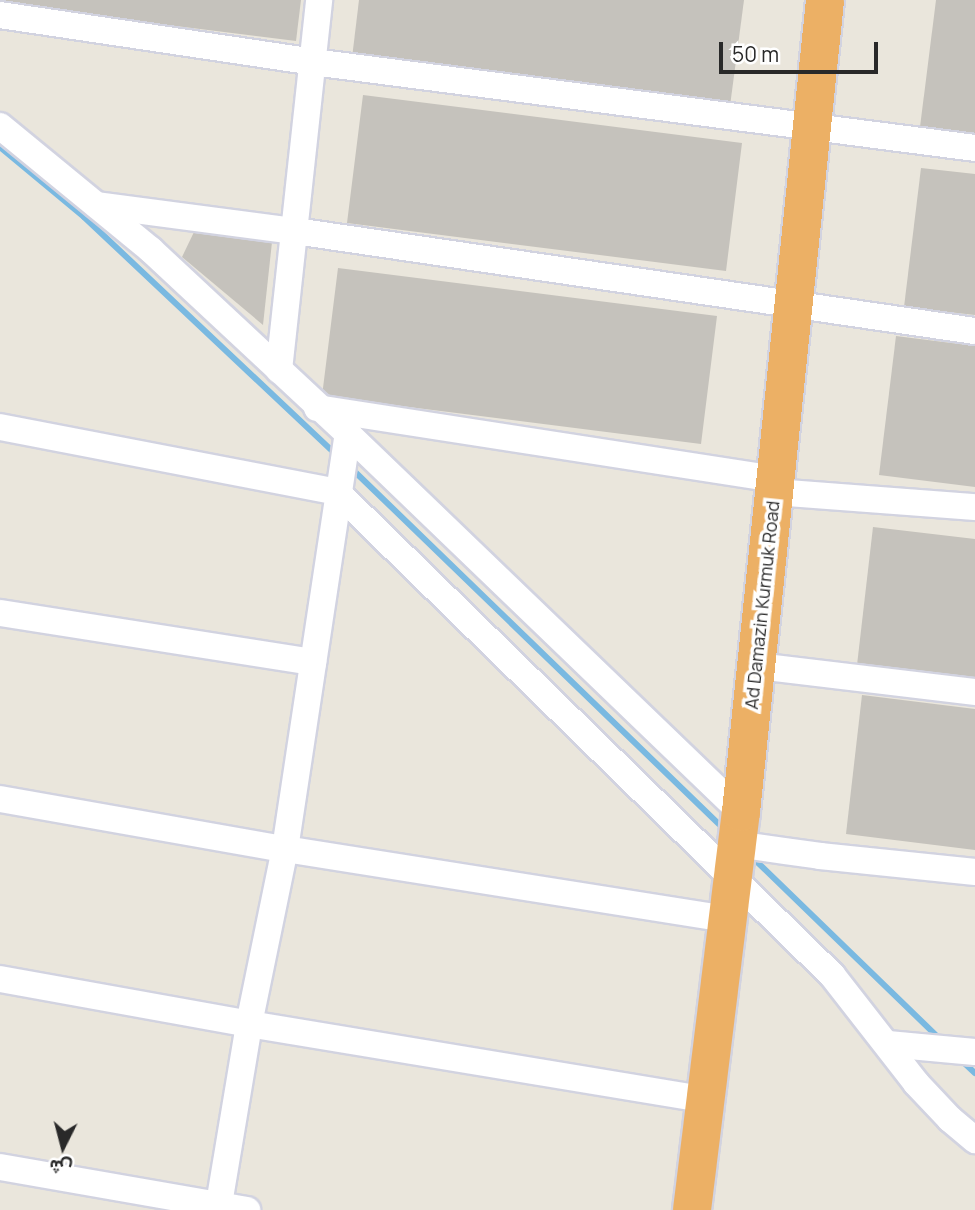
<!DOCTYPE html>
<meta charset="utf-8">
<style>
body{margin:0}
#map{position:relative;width:975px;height:1210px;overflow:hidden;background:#eae6dc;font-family:Manrope,Vazirmatn,sans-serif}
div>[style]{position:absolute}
.stream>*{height:6px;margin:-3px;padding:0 3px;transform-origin:3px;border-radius:3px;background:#7ab9e1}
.building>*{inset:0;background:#c5c2bc}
.roads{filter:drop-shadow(2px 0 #d2d3e0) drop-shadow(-2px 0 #d2d3e0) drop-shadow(0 2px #d2d3e0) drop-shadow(0 -2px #d2d3e0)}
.minor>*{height:26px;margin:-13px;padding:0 13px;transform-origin:13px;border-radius:13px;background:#fff}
.highway>*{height:38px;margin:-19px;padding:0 19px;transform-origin:19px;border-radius:19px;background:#ecb065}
span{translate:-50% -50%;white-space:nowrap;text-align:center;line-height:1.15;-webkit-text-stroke:7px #fff;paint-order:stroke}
.street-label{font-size:18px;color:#292929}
.north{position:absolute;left:28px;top:1112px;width:70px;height:70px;-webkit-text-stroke:5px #fff;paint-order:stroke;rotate:186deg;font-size:19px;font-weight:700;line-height:28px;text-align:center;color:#292929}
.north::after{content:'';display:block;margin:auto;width:24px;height:32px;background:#292929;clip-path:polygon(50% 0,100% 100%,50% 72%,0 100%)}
.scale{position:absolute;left:719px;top:42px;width:159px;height:32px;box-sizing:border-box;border:4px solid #292929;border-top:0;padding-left:9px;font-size:21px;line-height:24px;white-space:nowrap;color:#292929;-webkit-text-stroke:5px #fff;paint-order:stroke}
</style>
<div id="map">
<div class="stream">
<i style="left:0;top:147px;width:109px;rotate:39.8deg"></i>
<i style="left:84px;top:217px;width:349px;rotate:43.3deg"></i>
<i style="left:351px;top:468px;width:520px;rotate:44.07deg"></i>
<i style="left:750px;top:855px;width:266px;rotate:44.1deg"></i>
<i style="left:961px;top:1060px;width:19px;rotate:43deg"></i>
</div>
<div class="building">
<i style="clip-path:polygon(0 0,301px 0,296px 41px,0 4px)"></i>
<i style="clip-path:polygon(359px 0,744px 0,730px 106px,352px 58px)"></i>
<i style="clip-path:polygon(936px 0,975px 0,975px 134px,920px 127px)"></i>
<i style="clip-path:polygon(363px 95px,742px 143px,726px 271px,347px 223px)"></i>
<i style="clip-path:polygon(921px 168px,975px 174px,975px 315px,904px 307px)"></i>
<i style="clip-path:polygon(194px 232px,272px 242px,263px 325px,182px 257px)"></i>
<i style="clip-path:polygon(338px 268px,717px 316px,701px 444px,322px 396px)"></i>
<i style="clip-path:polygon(896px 336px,975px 346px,975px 487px,879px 475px)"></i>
<i style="clip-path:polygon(873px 527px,975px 539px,975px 680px,857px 665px)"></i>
<i style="clip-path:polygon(862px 695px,975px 709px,975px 850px,846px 834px)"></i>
</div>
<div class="roads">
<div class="minor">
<i style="left:0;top:15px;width:317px;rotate:8.5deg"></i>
<i style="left:313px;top:62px;width:668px;rotate:7.4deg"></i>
<i style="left:0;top:126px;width:195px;rotate:39.4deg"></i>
<i style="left:151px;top:250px;width:270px;rotate:43deg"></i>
<i style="left:348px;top:434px;width:545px;rotate:43.89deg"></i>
<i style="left:97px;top:205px;width:200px;rotate:7.5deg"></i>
<i style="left:295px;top:231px;width:687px;rotate:8.37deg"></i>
<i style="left:279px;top:370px;width:372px;rotate:-83.8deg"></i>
<i style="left:317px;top:408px;width:463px;rotate:8.8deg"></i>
<i style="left:0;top:427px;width:343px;rotate:10.9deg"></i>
<i style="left:337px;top:492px;width:692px;rotate:44.3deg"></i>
<i style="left:832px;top:975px;width:137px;rotate:52.1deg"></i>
<i style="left:916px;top:1083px;width:50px;rotate:46.6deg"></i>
<i style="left:950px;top:1119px;width:33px;rotate:40deg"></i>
<i style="left:774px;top:492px;width:202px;rotate:4.3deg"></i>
<i style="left:0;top:613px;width:317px;rotate:8.9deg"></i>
<i style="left:757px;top:666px;width:220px;rotate:6.8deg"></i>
<i style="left:0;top:799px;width:289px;rotate:10deg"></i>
<i style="left:285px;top:849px;width:448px;rotate:9deg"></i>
<i style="left:736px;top:844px;width:85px;rotate:8.1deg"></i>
<i style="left:820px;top:856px;width:156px;rotate:5.9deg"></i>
<i style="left:0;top:979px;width:253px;rotate:10.2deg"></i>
<i style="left:249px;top:1024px;width:463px;rotate:9.4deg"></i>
<i style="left:888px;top:1044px;width:87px;rotate:5.3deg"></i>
<i style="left:0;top:1167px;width:251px;rotate:9.9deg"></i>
<i style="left:218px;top:1210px;width:189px;rotate:-80.5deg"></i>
<i style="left:249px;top:1024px;width:179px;rotate:-78.4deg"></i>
<i style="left:285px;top:849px;width:420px;rotate:-81.4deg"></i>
</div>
<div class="highway">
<i style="left:692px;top:1210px;width:401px;rotate:-83deg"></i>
<i style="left:741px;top:812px;width:816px;rotate:-84.09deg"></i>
</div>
</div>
<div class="street-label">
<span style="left:762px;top:605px;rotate:-84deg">Ad Damazin Kurmuk Road</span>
</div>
<div class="north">ش</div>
<div class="scale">50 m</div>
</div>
